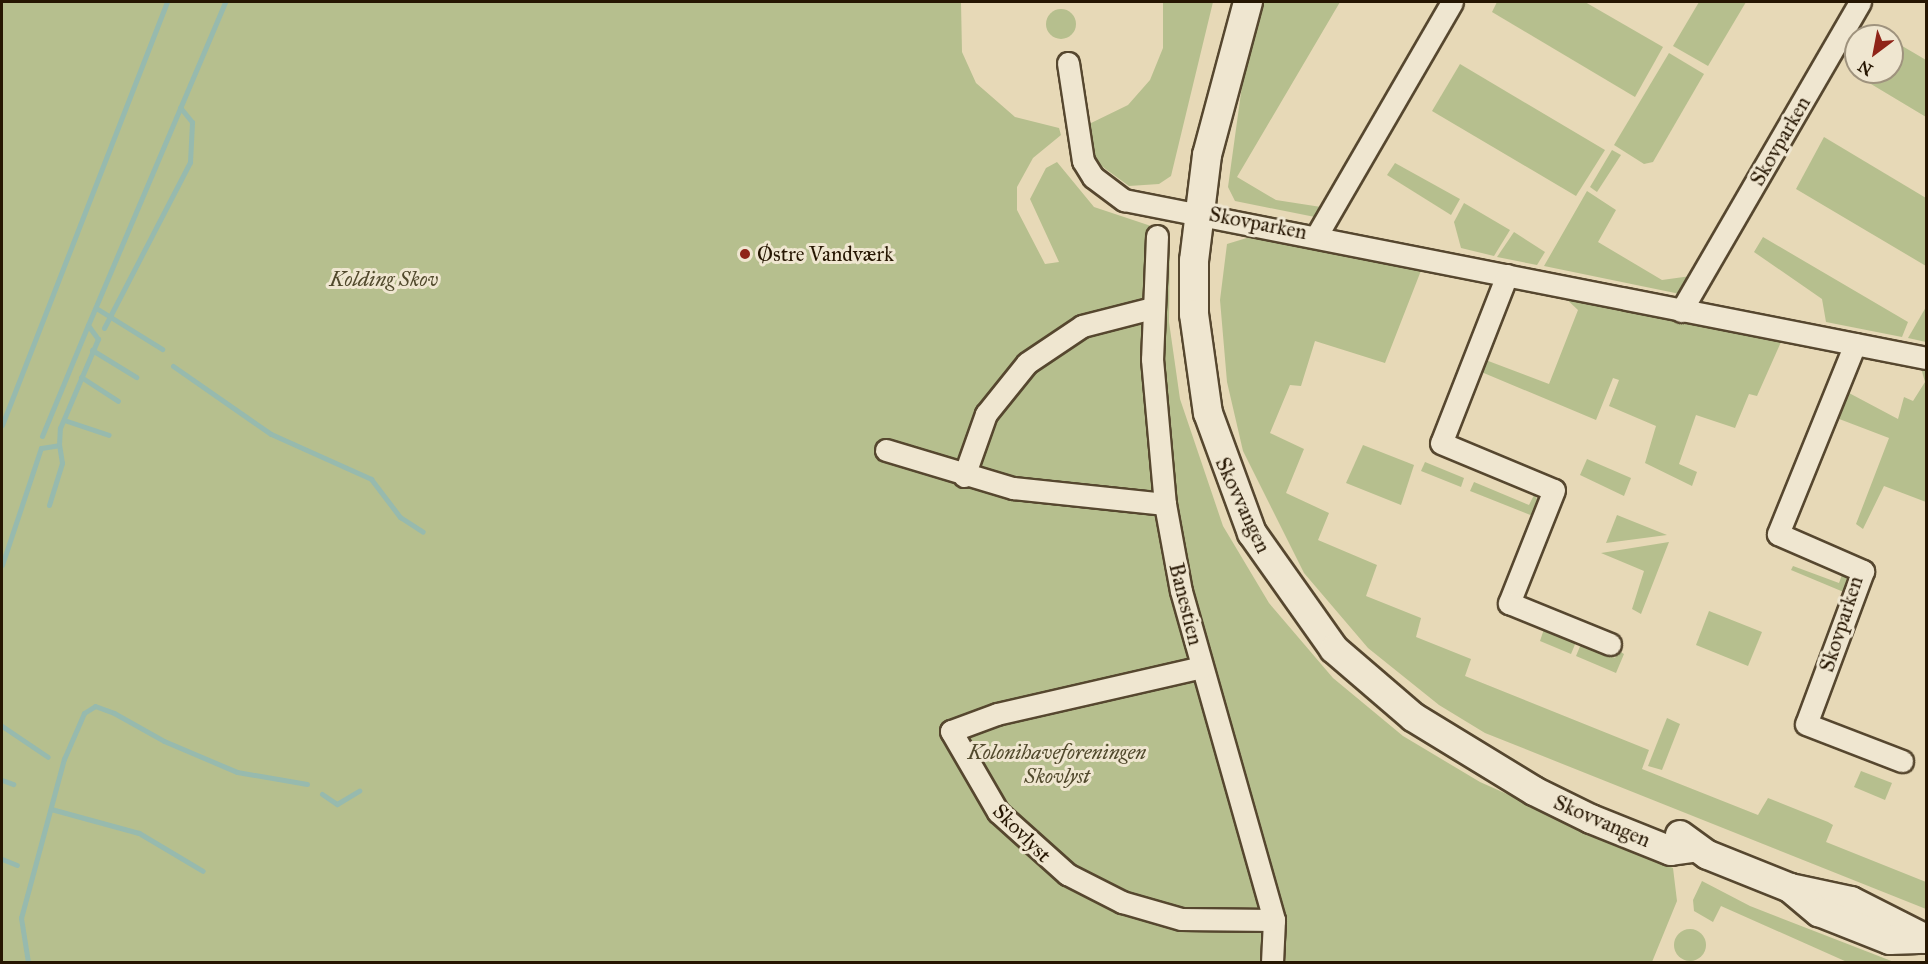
<!DOCTYPE html>
<meta charset="utf-8">
<style>
body{margin:0}
#map{position:relative;width:1928px;height:964px;overflow:hidden;background:#e7d9b7;font-family:"IM FELL Great Primer",serif}
div>[style]{position:absolute}
.green>*{inset:0;background:#b6bf8e}
.round{border-radius:50%}
.stream>*{height:5px;margin:-2.5px;padding:0 2.5px;transform-origin:2.5px;border-radius:2.5px;background:#97baae}
.roads{filter:drop-shadow(2px 0 #56472f) drop-shadow(-2px 0 #56472f) drop-shadow(0 2px #56472f) drop-shadow(0 -2px #56472f)}
.street>*{height:21px;margin:-10.5px;padding:0 10.5px;transform-origin:10.5px;border-radius:10.5px;background:#efe6d0}
.secondary>*{height:28px;margin:-14px;padding:0 14px;transform-origin:14px;border-radius:14px;background:#efe6d0}
.dots>*{width:16px;height:16px;translate:-50% -50%;box-sizing:border-box;border:3px solid #efe6d0;border-radius:50%}
span{translate:-50% -50%;white-space:nowrap;text-align:center;line-height:1.15;-webkit-text-stroke:6px #efe6d0;paint-order:stroke}
.street-label{font-size:21px;color:#261602}
.poi-label{font-size:21px;color:#261602}
.left{translate:0 -50%;text-align:left}
.park-label{font-size:21px;color:#51492c;font-style:italic}
.frame{position:absolute;inset:0;border:3px solid #261602;pointer-events:none}
.north{position:absolute;left:1844px;top:24px;width:60px;height:60px;box-sizing:border-box;background:#efe6d0;border:2px solid #9f937e;border-radius:50%;rotate:212deg;font-size:16px;font-weight:700;line-height:24px;text-align:center;color:#261602}
.north::after{content:'';display:block;margin:auto;width:21px;height:27px;background:#8f2418;clip-path:polygon(50% 0,100% 100%,50% 72%,0 100%)}
</style>
<div id="map">
<div class="green">
<i style="clip-path:polygon(2px 2px,961px 2px,962px 52px,976px 83px,1015px 117px,1059px 128px,1061px 135px,1033px 158px,1017px 187px,1017px 210px,1045px 264px,1059px 262px,1030px 199px,1046px 168px,1057px 162px,1094px 207px,1154px 227px,1149px 304px,1127px 322px,1161px 322px,1163px 240px,1170px 239px,1169px 322px,1180px 399px,1223px 526px,1269px 603px,1333px 678px,1403px 736px,1480px 782px,1673px 868px,1677px 901px,1652px 962px,2px 962px)"></i>
<i style="clip-path:polygon(1163px 2px,1213px 2px,1171px 176px,1159px 184px,1129px 186px,1100px 165px,1090px 148px,1087px 125px,1128px 105px,1150px 80px,1163px 48px)"></i>
<i style="clip-path:polygon(1264px 2px,1340px 2px,1237px 177px,1276px 200px,1321px 207px,1320px 218px,1235px 201px,1228px 187px,1244px 71px)"></i>
<i style="clip-path:polygon(1497px 2px,1585px 2px,1663px 47px,1635px 97px,1492px 12px)"></i>
<i style="clip-path:polygon(1699px 2px,1746px 2px,1708px 66px,1673px 46px)"></i>
<i class="round" style="left:1046px;top:9px;width:30px;height:30px"></i>
<i style="clip-path:polygon(1892px 40px,1926px 60px,1926px 117px,1861px 78px,1864px 72px,1892px 72px)"></i>
<i style="clip-path:polygon(1669px 53px,1704px 74px,1653px 162px,1644px 164px,1614px 145px)"></i>
<i style="clip-path:polygon(1460px 64px,1605px 150px,1576px 196px,1432px 111px)"></i>
<i style="clip-path:polygon(1824px 137px,1926px 198px,1926px 266px,1796px 189px)"></i>
<i style="clip-path:polygon(1612px 150px,1621px 155px,1597px 192px,1590px 187px)"></i>
<i style="clip-path:polygon(1395px 163px,1460px 199px,1451px 215px,1387px 175px)"></i>
<i style="clip-path:polygon(1587px 191px,1616px 210px,1598px 242px,1662px 280px,1691px 276px,1680px 294px,1544px 266px)"></i>
<i style="clip-path:polygon(1464px 203px,1510px 230px,1494px 256px,1461px 248px,1454px 222px)"></i>
<i style="clip-path:polygon(1514px 232px,1545px 252px,1537px 265px,1497px 257px)"></i>
<i style="clip-path:polygon(1250px 237px,1422px 268px,1385px 363px,1315px 341px,1301px 386px,1290px 385px,1270px 433px,1304px 449px,1286px 493px,1329px 513px,1318px 540px,1377px 565px,1366px 596px,1421px 618px,1416px 637px,1471px 659px,1465px 676px,1649px 750px,1642px 769px,1758px 815px,1768px 798px,1828px 822px,1833px 825px,1826px 842px,1926px 882px,1926px 909px,1485px 733px,1439px 705px,1368px 648px,1304px 573px,1243px 451px,1227px 382px,1220px 300px,1227px 244px)"></i>
<i style="clip-path:polygon(1763px 237px,1908px 322px,1902px 337px,1826px 322px,1822px 299px,1754px 252px)"></i>
<i style="clip-path:polygon(1563px 296px,1781px 342px,1757px 396px,1749px 394px,1735px 428px,1696px 415px,1679px 464px,1697px 472px,1692px 486px,1645px 463px,1656px 426px,1609px 406px,1619px 380px,1613px 378px,1596px 420px,1479px 371px,1483px 359px,1549px 384px,1578px 310px)"></i>
<i style="clip-path:polygon(1926px 307px,1926px 342px,1908px 338px)"></i>
<i style="clip-path:polygon(1921px 368px,1926px 369px,1926px 502px,1884px 486px,1863px 529px,1856px 524px,1889px 438px,1834px 417px,1849px 393px,1898px 419px,1904px 397px,1913px 401px,1925px 382px)"></i>
<i style="clip-path:polygon(1363px 445px,1414px 465px,1401px 505px,1346px 483px)"></i>
<i style="clip-path:polygon(1587px 459px,1631px 478px,1624px 496px,1580px 475px)"></i>
<i style="clip-path:polygon(1425px 462px,1464px 478px,1461px 487px,1421px 471px)"></i>
<i style="clip-path:polygon(1474px 482px,1529px 505px,1534px 495px,1540px 503px,1533px 516px,1470px 491px)"></i>
<i style="clip-path:polygon(1617px 515px,1667px 535px,1606px 543px)"></i>
<i style="clip-path:polygon(1669px 542px,1641px 614px,1632px 609px,1644px 571px,1601px 553px)"></i>
<i style="clip-path:polygon(1793px 566px,1839px 583px,1843px 572px,1851px 575px,1846px 593px,1791px 570px)"></i>
<i style="clip-path:polygon(1709px 611px,1762px 632px,1748px 666px,1696px 645px)"></i>
<i style="clip-path:polygon(1544px 629px,1576px 642px,1571px 654px,1540px 641px)"></i>
<i style="clip-path:polygon(1581px 644px,1615px 658px,1619px 651px,1624px 654px,1616px 673px,1576px 656px)"></i>
<i style="clip-path:polygon(1667px 718px,1680px 724px,1662px 770px,1648px 766px)"></i>
<i style="clip-path:polygon(1861px 771px,1892px 783px,1885px 800px,1854px 787px)"></i>
<i style="clip-path:polygon(1702px 881px,1750px 906px,1894px 962px,1847px 962px,1721px 906px,1713px 922px,1694px 911px,1693px 900px)"></i>
<i class="round" style="left:1674px;top:929px;width:32px;height:32px"></i>
</div>
<div class="stream">
<i style="left:96px;top:308px;width:78px;rotate:31.8deg"></i>
<i style="left:104px;top:328px;width:187px;rotate:-62.6deg"></i>
<i style="left:190px;top:162px;width:40px;rotate:-87.1deg"></i>
<i style="left:192px;top:122px;width:19px;rotate:-129deg"></i>
<i style="left:92px;top:350px;width:52px;rotate:31.5deg"></i>
<i style="left:173px;top:366px;width:119px;rotate:34.8deg"></i>
<i style="left:271px;top:434px;width:110px;rotate:24.2deg"></i>
<i style="left:371px;top:479px;width:48px;rotate:52.7deg"></i>
<i style="left:400px;top:517px;width:27px;rotate:33deg"></i>
<i style="left:81px;top:377px;width:44px;rotate:33deg"></i>
<i style="left:64px;top:420px;width:47px;rotate:18.4deg"></i>
<i style="left:2px;top:425px;width:454px;rotate:-68.7deg"></i>
<i style="left:42px;top:436px;width:120px;rotate:-67.5deg"></i>
<i style="left:49px;top:505px;width:44px;rotate:-72.8deg"></i>
<i style="left:62px;top:463px;width:18px;rotate:-99deg"></i>
<i style="left:2px;top:565px;width:123px;rotate:-71.6deg"></i>
<i style="left:41px;top:448px;width:18px;rotate:-9deg"></i>
<i style="left:59px;top:445px;width:17px;rotate:-87deg"></i>
<i style="left:60px;top:428px;width:97px;rotate:-66.9deg"></i>
<i style="left:98px;top:339px;width:17px;rotate:-126deg"></i>
<i style="left:88px;top:325px;width:351px;rotate:-67deg"></i>
<i style="left:2px;top:726px;width:55px;rotate:34deg"></i>
<i style="left:2px;top:780px;width:12px;rotate:20deg"></i>
<i style="left:322px;top:794px;width:18px;rotate:34deg"></i>
<i style="left:337px;top:804px;width:26px;rotate:-31deg"></i>
<i style="left:51px;top:809px;width:91px;rotate:15.3deg"></i>
<i style="left:139px;top:833px;width:74px;rotate:30.7deg"></i>
<i style="left:2px;top:859px;width:16px;rotate:22deg"></i>
<i style="left:28px;top:962px;width:45px;rotate:-99deg"></i>
<i style="left:21px;top:918px;width:165px;rotate:-74.9deg"></i>
<i style="left:64px;top:759px;width:50px;rotate:-66.5deg"></i>
<i style="left:84px;top:713px;width:13px;rotate:-32deg"></i>
<i style="left:95px;top:706px;width:20px;rotate:20deg"></i>
<i style="left:114px;top:713px;width:57px;rotate:29.2deg"></i>
<i style="left:164px;top:741px;width:79px;rotate:23deg"></i>
<i style="left:237px;top:772px;width:71px;rotate:9.7deg"></i>
</div>
<div class="roads">
<div class="street">
<i style="left:1068px;top:63px;width:99px;rotate:81.3deg"></i>
<i style="left:1083px;top:161px;width:19px;rotate:58deg"></i>
<i style="left:1093px;top:177px;width:39px;rotate:37deg"></i>
<i style="left:1124px;top:200px;width:817px;rotate:11.14deg"></i>
<i style="left:1317px;top:235px;width:269px;rotate:-59.9deg"></i>
<i style="left:1157px;top:236px;width:123px;rotate:92.3deg"></i>
<i style="left:1152px;top:359px;width:146px;rotate:84.9deg"></i>
<i style="left:1165px;top:504px;width:88px;rotate:79.6deg"></i>
<i style="left:1181px;top:591px;width:342px;rotate:74.2deg"></i>
<i style="left:1274px;top:920px;width:42px;rotate:92.7deg"></i>
<i style="left:1507px;top:275px;width:180px;rotate:111.4deg"></i>
<i style="left:1441px;top:443px;width:122px;rotate:22.6deg"></i>
<i style="left:1554px;top:490px;width:122px;rotate:111.7deg"></i>
<i style="left:1509px;top:603px;width:109px;rotate:22.1deg"></i>
<i style="left:1681px;top:311px;width:357px;rotate:-59.9deg"></i>
<i style="left:1855px;top:344px;width:205px;rotate:112.1deg"></i>
<i style="left:1778px;top:534px;width:93px;rotate:23.5deg"></i>
<i style="left:1863px;top:571px;width:163px;rotate:110.4deg"></i>
<i style="left:1806px;top:724px;width:103px;rotate:21.1deg"></i>
<i style="left:886px;top:450px;width:133px;rotate:16.7deg"></i>
<i style="left:1013px;top:488px;width:153px;rotate:6deg"></i>
<i style="left:964px;top:476px;width:66px;rotate:-70.5deg"></i>
<i style="left:986px;top:414px;width:65px;rotate:-51.2deg"></i>
<i style="left:1027px;top:363px;width:66px;rotate:-33.9deg"></i>
<i style="left:1082px;top:326px;width:72px;rotate:-14.4deg"></i>
<i style="left:1202px;top:667px;width:210px;rotate:167.1deg"></i>
<i style="left:997px;top:714px;width:49px;rotate:159.7deg"></i>
<i style="left:951px;top:731px;width:94px;rotate:59.9deg"></i>
<i style="left:998px;top:812px;width:93px;rotate:41.9deg"></i>
<i style="left:1067px;top:874px;width:62px;rotate:27deg"></i>
<i style="left:1122px;top:902px;width:61px;rotate:16.1deg"></i>
<i style="left:1181px;top:919px;width:93px;rotate:0.6deg"></i>
</div>
<div class="secondary">
<i style="left:1248px;top:2px;width:158px;rotate:105deg"></i>
<i style="left:1207px;top:155px;width:107px;rotate:97deg"></i>
<i style="left:1194px;top:261px;width:53px;rotate:90deg"></i>
<i style="left:1194px;top:314px;width:100px;rotate:82deg"></i>
<i style="left:1208px;top:413px;width:128px;rotate:69.9deg"></i>
<i style="left:1252px;top:533px;width:142px;rotate:54.7deg"></i>
<i style="left:1334px;top:649px;width:104px;rotate:40.7deg"></i>
<i style="left:1413px;top:717px;width:142px;rotate:31.4deg"></i>
<i style="left:1534px;top:791px;width:64px;rotate:26.2deg"></i>
<i style="left:1591px;top:819px;width:86px;rotate:21.8deg"></i>
<i style="left:1671px;top:851px;width:22px;rotate:-8deg"></i>
<i style="left:1680px;top:835px;width:34px;rotate:36deg"></i>
<i style="left:1708px;top:855px;width:88px;rotate:21.9deg"></i>
<i style="left:1790px;top:888px;width:62px;rotate:12deg"></i>
<i style="left:1851px;top:901px;width:84px;rotate:26.9deg"></i>
<i style="left:1790px;top:888px;width:38px;rotate:40deg"></i>
<i style="left:1819px;top:912px;width:76px;rotate:21.5deg"></i>
<i style="left:1890px;top:940px;width:36px;rotate:-2deg"></i>
</div>
</div>
<div class="dots">
<i style="left:745px;top:254px;background:#8f2418"></i>
</div>
<div class="street-label">
<span style="left:1780px;top:141px;rotate:-60deg">Skovparken</span>
<span style="left:1258px;top:223px;rotate:11deg">Skovparken</span>
<span style="left:1243px;top:505px;rotate:65deg">Skovvangen</span>
<span style="left:1186px;top:604px;rotate:76deg">Banestien</span>
<span style="left:1841px;top:624px;rotate:-72deg">Skovparken</span>
<span style="left:1602px;top:821px;rotate:23deg">Skovvangen</span>
<span style="left:1022px;top:833px;rotate:45deg">Skovlyst</span>
</div>
<div class="poi-label">
<span class="left" style="left:757px;top:254px">Østre Vandværk</span>
</div>
<div class="park-label">
<span style="left:384px;top:279px">Kolding Skov</span>
<span style="left:1057px;top:764px">Kolonihaveforeningen<br>Skovlyst</span>
</div>
<div class="frame"></div>
<div class="north">N</div>
</div>
